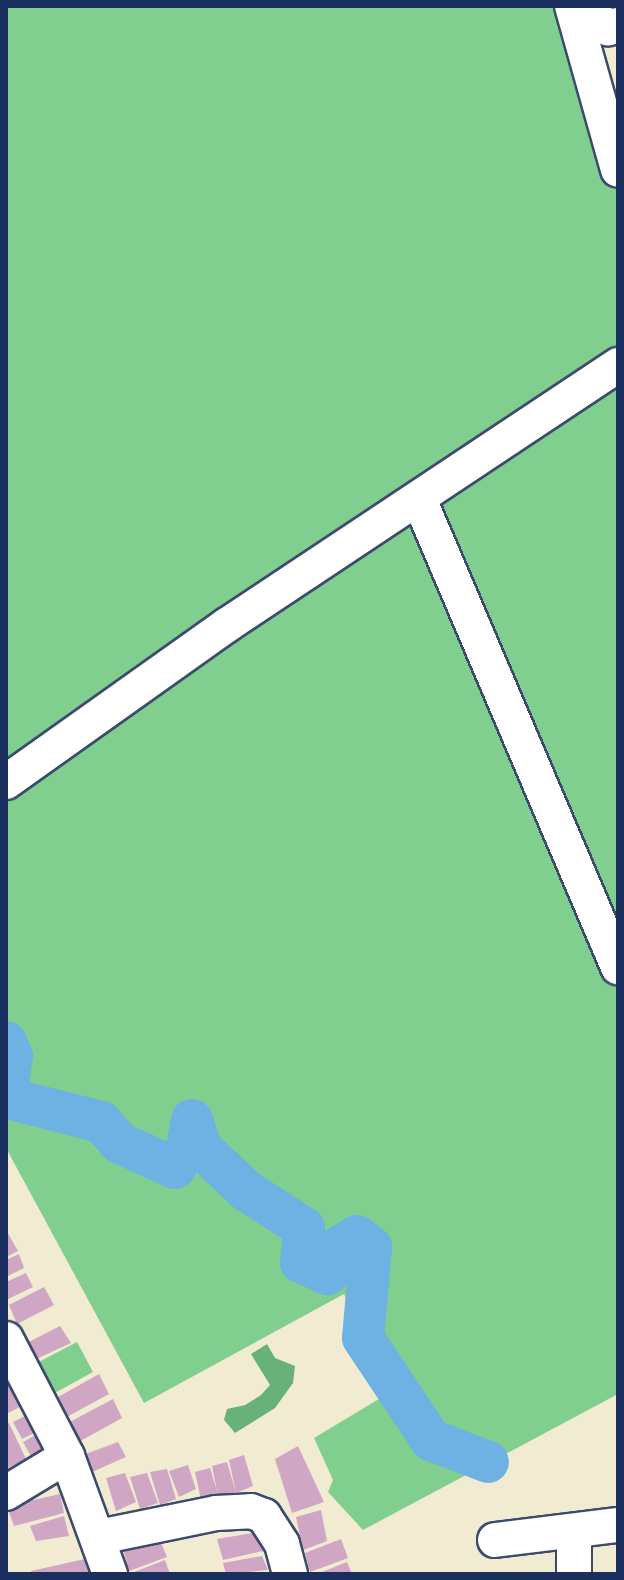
<!DOCTYPE html>
<style>
body{margin:0}
#map{position:relative;width:624px;height:1580px;overflow:hidden;background:#f1ebd2;font-family:"Architects Daughter",sans-serif}
div>[style]{position:absolute}
.green>*{inset:0;background:#80cf8f}
.forest>*{inset:0;background:#68b27a}
.river>*{height:42px;margin:-21px;padding:0 21px;transform-origin:21px;border-radius:21px;background:#6eb1e3}
.building>*{inset:0;background:#cfa6c3}
.roads{filter:drop-shadow(2px 0 #3b4b6f) drop-shadow(-2px 0 #3b4b6f) drop-shadow(0 2px #3b4b6f) drop-shadow(0 -2px #3b4b6f)}
.minor>*{height:34px;margin:-17px;padding:0 17px;transform-origin:17px;border-radius:17px;background:#fff}
span{translate:-50% -50%;white-space:nowrap;text-align:center;line-height:1.15;-webkit-text-stroke:6px #fbf7ec;paint-order:stroke}
.frame{position:absolute;inset:0;border:8px solid #1b2f5e;pointer-events:none}
</style>
<div id="map">
<div class="green">
<i style="clip-path:polygon(6px 6px,561px 6px,618px 182px,618px 1394px,363px 1530px,328px 1492px,333px 1480px,314px 1438px,389px 1393px,344px 1294px,144px 1403px,6px 1148px)"></i>
<i style="clip-path:polygon(77px 1342px,93px 1372px,51px 1395px,35px 1364px)"></i>
</div>
<div class="forest">
<i style="clip-path:polygon(267px 1344px,275px 1358px,295px 1366px,293px 1383px,275px 1408px,235px 1433px,224px 1420px,227px 1409px,245px 1405px,261px 1395px,270px 1385px,251px 1354px)"></i>
</div>
<div class="river">
<i style="left:6px;top:1042px;width:15px;rotate:67deg"></i>
<i style="left:12px;top:1056px;width:33px;rotate:99deg"></i>
<i style="left:7px;top:1089px;width:17px;rotate:45deg"></i>
<i style="left:19px;top:1101px;width:85px;rotate:14.4deg"></i>
<i style="left:101px;top:1122px;width:28px;rotate:48deg"></i>
<i style="left:120px;top:1143px;width:60px;rotate:24.4deg"></i>
<i style="left:175px;top:1168px;width:23px;rotate:-59deg"></i>
<i style="left:187px;top:1148px;width:28px;rotate:-80deg"></i>
<i style="left:192px;top:1120px;width:29px;rotate:72deg"></i>
<i style="left:201px;top:1148px;width:63px;rotate:43.1deg"></i>
<i style="left:247px;top:1191px;width:68px;rotate:33deg"></i>
<i style="left:304px;top:1228px;width:34px;rotate:95deg"></i>
<i style="left:301px;top:1262px;width:29px;rotate:25deg"></i>
<i style="left:327px;top:1274px;width:24px;rotate:-75deg"></i>
<i style="left:333px;top:1251px;width:28px;rotate:-32deg"></i>
<i style="left:357px;top:1236px;width:18px;rotate:38deg"></i>
<i style="left:371px;top:1247px;width:91px;rotate:95deg"></i>
<i style="left:363px;top:1338px;width:123px;rotate:56.3deg"></i>
<i style="left:431px;top:1440px;width:61px;rotate:21.1deg"></i>
</div>
<div class="building">
<i style="clip-path:polygon(6px 1230px,18px 1251px,6px 1257px)"></i>
<i style="clip-path:polygon(19px 1254px,24px 1268px,6px 1277px,6px 1260px)"></i>
<i style="clip-path:polygon(26px 1273px,33px 1287px,6px 1300px,6px 1282px)"></i>
<i style="clip-path:polygon(44px 1287px,54px 1305px,17px 1324px,9px 1305px)"></i>
<i style="clip-path:polygon(60px 1326px,71px 1343px,32px 1361px,23px 1345px)"></i>
<i style="clip-path:polygon(99px 1374px,109px 1394px,61px 1420px,51px 1401px)"></i>
<i style="clip-path:polygon(6px 1375px,22px 1406px,6px 1414px)"></i>
<i style="clip-path:polygon(113px 1399px,122px 1418px,75px 1444px,64px 1425px)"></i>
<i style="clip-path:polygon(31px 1413px,40px 1430px,22px 1439px,13px 1422px)"></i>
<i style="clip-path:polygon(9px 1423px,26px 1459px,8px 1468px,6px 1424px)"></i>
<i style="clip-path:polygon(41px 1432px,50px 1449px,32px 1458px,23px 1442px)"></i>
<i style="clip-path:polygon(118px 1442px,126px 1457px,92px 1472px,83px 1455px)"></i>
<i style="clip-path:polygon(298px 1446px,324px 1502px,292px 1513px,275px 1459px)"></i>
<i style="clip-path:polygon(244px 1455px,253px 1486px,236px 1493px,229px 1460px)"></i>
<i style="clip-path:polygon(227px 1462px,236px 1493px,202px 1505px,195px 1472px,210px 1468px,217px 1491px,212px 1466px)"></i>
<i style="clip-path:polygon(188px 1465px,196px 1489px,179px 1497px,169px 1471px)"></i>
<i style="clip-path:polygon(167px 1469px,176px 1499px,160px 1505px,150px 1472px)"></i>
<i style="clip-path:polygon(125px 1473px,136px 1502px,116px 1511px,106px 1478px)"></i>
<i style="clip-path:polygon(147px 1473px,158px 1503px,140px 1509px,130px 1477px)"></i>
<i style="clip-path:polygon(60px 1494px,64px 1513px,14px 1526px,7px 1506px)"></i>
<i style="clip-path:polygon(321px 1510px,327px 1541px,303px 1550px,296px 1517px)"></i>
<i style="clip-path:polygon(64px 1516px,69px 1536px,36px 1541px,30px 1526px)"></i>
<i style="clip-path:polygon(259px 1532px,263px 1551px,223px 1560px,217px 1539px)"></i>
<i style="clip-path:polygon(159px 1538px,167px 1557px,129px 1571px,124px 1552px)"></i>
<i style="clip-path:polygon(341px 1539px,348px 1558px,310px 1572px,305px 1553px)"></i>
<i style="clip-path:polygon(262px 1556px,268px 1570px,226px 1574px,223px 1563px)"></i>
<i style="clip-path:polygon(85px 1559px,90px 1574px,32px 1574px,31px 1571px)"></i>
<i style="clip-path:polygon(165px 1560px,170px 1574px,129px 1574px)"></i>
<i style="clip-path:polygon(347px 1562px,352px 1574px,317px 1574px)"></i>
</div>
<div class="roads">
<div class="minor">
<i style="left:572px;top:6px;width:170px;rotate:74.3deg"></i>
<i style="left:584px;top:6px;width:33px;rotate:43deg"></i>
<i style="left:608px;top:28px;width:10px;rotate:-17deg"></i>
<i style="left:419px;top:499px;width:509px;rotate:66.96deg"></i>
<i style="left:6px;top:782px;width:271px;rotate:-35.4deg"></i>
<i style="left:227px;top:625px;width:470px;rotate:-33.6deg"></i>
<i style="left:6px;top:1339px;width:132px;rotate:62.5deg"></i>
<i style="left:67px;top:1456px;width:126px;rotate:70deg"></i>
<i style="left:6px;top:1493px;width:71px;rotate:-31.2deg"></i>
<i style="left:574px;top:1531px;width:43px;rotate:90deg"></i>
<i style="left:99px;top:1537px;width:119px;rotate:-11.6deg"></i>
<i style="left:216px;top:1513px;width:35px;rotate:-3deg"></i>
<i style="left:251px;top:1511px;width:14px;rotate:21deg"></i>
<i style="left:264px;top:1516px;width:33px;rotate:57deg"></i>
<i style="left:282px;top:1544px;width:31px;rotate:75deg"></i>
<i style="left:495px;top:1540px;width:124px;rotate:-7deg"></i>
</div>
</div>
<div class="frame"></div>
</div>
